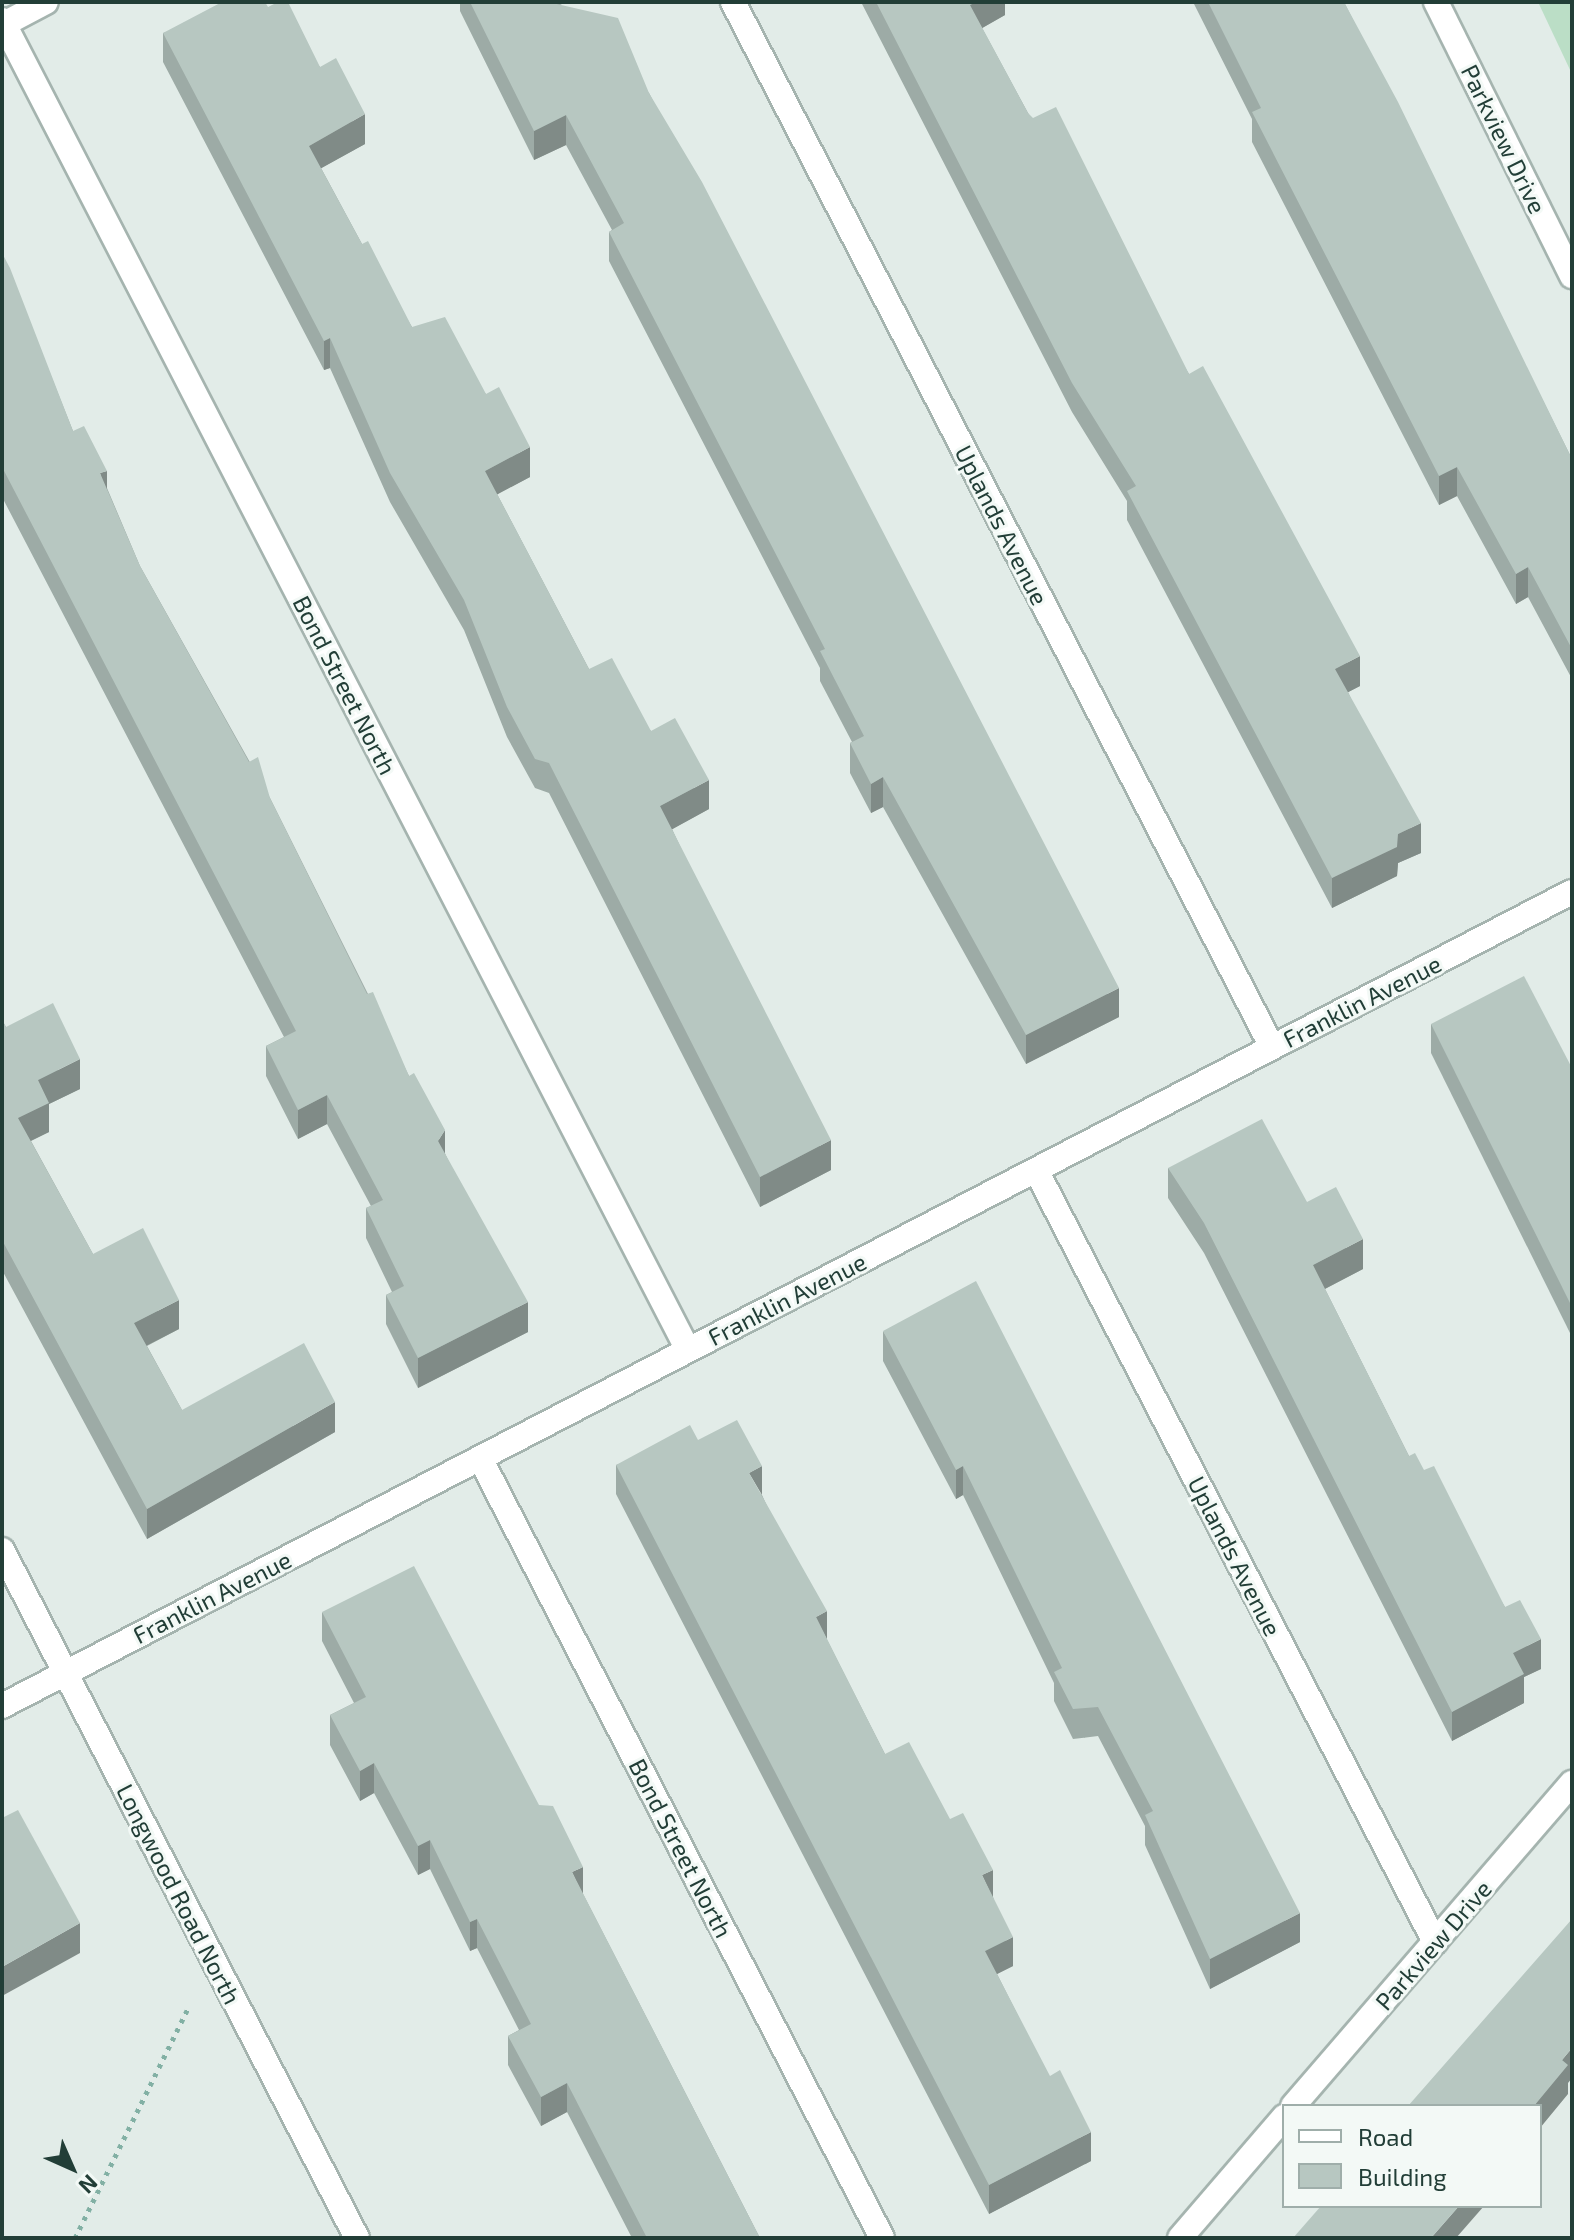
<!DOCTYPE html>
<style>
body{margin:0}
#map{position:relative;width:1574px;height:2240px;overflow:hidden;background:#e2ece8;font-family:"Exo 2",sans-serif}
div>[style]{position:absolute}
.green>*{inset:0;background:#bbdec6}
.path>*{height:5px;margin-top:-2.5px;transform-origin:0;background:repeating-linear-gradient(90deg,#82b0a4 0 4px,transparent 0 10px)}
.roads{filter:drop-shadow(2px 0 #a5b4af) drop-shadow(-2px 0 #a5b4af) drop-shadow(0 2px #a5b4af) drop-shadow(0 -2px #a5b4af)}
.minor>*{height:24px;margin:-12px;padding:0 12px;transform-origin:12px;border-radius:12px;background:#fff}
.wall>*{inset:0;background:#9daba6}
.shaded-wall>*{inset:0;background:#808b87}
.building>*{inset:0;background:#b7c7c1}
span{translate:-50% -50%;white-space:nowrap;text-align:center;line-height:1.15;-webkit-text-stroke:6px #f3f9f6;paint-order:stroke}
.street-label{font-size:24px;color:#223e37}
.frame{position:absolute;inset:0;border:4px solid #223e37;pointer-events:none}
.legend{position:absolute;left:1282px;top:2104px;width:260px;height:104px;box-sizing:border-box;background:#f3f9f6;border:2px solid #9faeaa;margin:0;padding:10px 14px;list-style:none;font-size:24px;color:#223e37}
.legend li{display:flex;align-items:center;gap:16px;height:40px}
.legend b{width:40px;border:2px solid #9faeaa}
.north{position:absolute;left:32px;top:2128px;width:80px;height:80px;-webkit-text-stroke:6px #f3f9f6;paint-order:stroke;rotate:135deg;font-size:22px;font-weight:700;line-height:32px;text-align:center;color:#223e37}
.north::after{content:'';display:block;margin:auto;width:28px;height:36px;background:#223e37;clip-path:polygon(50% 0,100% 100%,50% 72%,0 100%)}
</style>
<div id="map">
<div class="green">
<i style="clip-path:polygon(1538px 2px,1572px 2px,1572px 74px)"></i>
</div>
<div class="path">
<i style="left:75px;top:2238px;width:258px;rotate:-63.8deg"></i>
</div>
<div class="roads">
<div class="minor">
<i style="left:733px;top:2px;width:1176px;rotate:62.72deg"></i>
<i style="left:1436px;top:2px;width:306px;rotate:63.6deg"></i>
<i style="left:2px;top:20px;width:1496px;rotate:62.72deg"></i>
<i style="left:4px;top:24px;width:47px;rotate:-27.6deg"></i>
<i style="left:1036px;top:1170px;width:869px;rotate:62.67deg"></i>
<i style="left:480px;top:1458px;width:877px;rotate:62.73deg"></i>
<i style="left:2px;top:1550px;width:774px;rotate:62.71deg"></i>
<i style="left:2px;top:1706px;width:1768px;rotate:-27.41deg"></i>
<i style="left:1293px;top:2106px;width:427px;rotate:-49.2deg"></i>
<i style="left:1180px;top:2238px;width:160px;rotate:-49.3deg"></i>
</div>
</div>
<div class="wall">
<i style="clip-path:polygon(460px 2px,566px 2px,560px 5px,649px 93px,1119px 1017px,1026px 1064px,883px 807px,871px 813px,850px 773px,850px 743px,852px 742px,820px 681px,820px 668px,609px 261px,609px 232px,612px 230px,566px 145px,534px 160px,460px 11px)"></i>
<i style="clip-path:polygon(861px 2px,1005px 2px,1005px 15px,982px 28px,1028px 113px,1189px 374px,1360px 686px,1348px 692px,1421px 853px,1398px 863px,1397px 876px,1332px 908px,1127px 520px,1127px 501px,1072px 412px)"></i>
<i style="clip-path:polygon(1193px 2px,1344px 2px,1572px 459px,1572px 679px,1528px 597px,1516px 604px,1457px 496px,1439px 505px,1252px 142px,1252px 119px)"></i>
<i style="clip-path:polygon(268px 7px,320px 67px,365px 144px,321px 168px,362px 244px,412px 327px,486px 394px,530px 477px,497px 494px,589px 669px,651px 731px,709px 809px,672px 829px,831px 1170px,760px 1207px,549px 793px,535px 788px,507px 737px,464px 630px,390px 502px,330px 368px,324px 370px,163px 62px,163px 33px)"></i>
<i style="clip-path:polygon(2px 253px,73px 431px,107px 488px,140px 566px,270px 798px,409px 1076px,528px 1332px,418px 1388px,386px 1324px,386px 1295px,392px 1292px,366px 1238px,366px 1208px,371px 1206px,327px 1124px,298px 1139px,266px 1076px,266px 1046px,284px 1037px,2px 497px)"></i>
<i style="clip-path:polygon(2px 1020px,6px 1027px,80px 1089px,49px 1104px,49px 1132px,31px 1141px,93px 1254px,179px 1329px,147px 1346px,182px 1410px,335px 1432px,147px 1539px,2px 1270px)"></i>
<i style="clip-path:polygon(1431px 1024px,1572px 1068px,1572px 1337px,1431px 1053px)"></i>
<i style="clip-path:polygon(1168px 1168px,1307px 1202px,1363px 1269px,1325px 1289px,1409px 1456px,1505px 1607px,1541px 1669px,1524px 1677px,1524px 1703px,1452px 1741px,1204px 1253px,1168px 1198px)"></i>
<i style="clip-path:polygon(883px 1331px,1300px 1942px,1210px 1989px,1145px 1845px,1145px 1826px,1098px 1736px,1073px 1739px,1054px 1701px,1054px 1683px,963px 1495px,956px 1499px,883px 1361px)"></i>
<i style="clip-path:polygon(698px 1440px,762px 1495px,827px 1640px,885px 1754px,993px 1897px,1013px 1966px,997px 1974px,1091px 2161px,989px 2214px,616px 1494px,616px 1465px)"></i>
<i style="clip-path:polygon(322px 1612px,583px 1894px,760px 2238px,632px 2238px,567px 2112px,541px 2126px,508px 2065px,508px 2036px,519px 2030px,477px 1948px,470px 1951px,430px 1869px,418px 1875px,374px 1793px,360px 1801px,330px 1745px,330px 1715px,354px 1703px,322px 1641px)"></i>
</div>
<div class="shaded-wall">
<i style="clip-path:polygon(976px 2px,1005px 2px,1005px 15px,970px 35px,970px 5px)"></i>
<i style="clip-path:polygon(365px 114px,365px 144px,309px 175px,309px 146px)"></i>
<i style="clip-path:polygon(566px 115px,566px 145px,534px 160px,534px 131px)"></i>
<i style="clip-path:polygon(330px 338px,330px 368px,324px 370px,324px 341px)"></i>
<i style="clip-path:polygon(530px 447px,530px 477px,485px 501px,485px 471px)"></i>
<i style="clip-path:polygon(1457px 467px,1457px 496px,1439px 505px,1439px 476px)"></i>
<i style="clip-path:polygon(107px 471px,107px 500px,100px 473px)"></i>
<i style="clip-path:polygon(1528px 567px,1528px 597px,1516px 604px,1516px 574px)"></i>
<i style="clip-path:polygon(1360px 656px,1360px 686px,1335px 699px,1335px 669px)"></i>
<i style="clip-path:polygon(883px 777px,883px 807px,871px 813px,871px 784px)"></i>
<i style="clip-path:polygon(709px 780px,709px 809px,660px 836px,660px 806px)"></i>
<i style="clip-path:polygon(1421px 823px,1421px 853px,1398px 863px,1397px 876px,1332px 908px,1332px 878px,1398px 834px)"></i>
<i style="clip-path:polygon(1119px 988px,1119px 1017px,1026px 1064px,1026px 1035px)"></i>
<i style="clip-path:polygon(80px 1059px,80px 1089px,49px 1104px,49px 1132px,18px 1147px,18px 1118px,38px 1080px)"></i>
<i style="clip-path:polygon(327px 1095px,327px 1124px,298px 1139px,298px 1110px)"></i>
<i style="clip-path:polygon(445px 1130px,445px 1159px,438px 1141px)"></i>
<i style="clip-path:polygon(831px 1140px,831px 1170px,760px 1207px,760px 1177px)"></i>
<i style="clip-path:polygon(1363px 1239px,1363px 1269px,1313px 1295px,1313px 1265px)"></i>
<i style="clip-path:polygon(179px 1300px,179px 1329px,134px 1352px,134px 1323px)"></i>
<i style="clip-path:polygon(528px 1302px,528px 1332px,418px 1388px,418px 1358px)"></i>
<i style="clip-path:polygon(335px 1402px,335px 1432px,147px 1539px,147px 1509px)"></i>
<i style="clip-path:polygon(762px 1466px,762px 1495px,749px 1473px)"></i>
<i style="clip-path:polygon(963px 1466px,963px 1495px,956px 1499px,956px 1470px)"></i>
<i style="clip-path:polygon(827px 1611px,827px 1640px,816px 1617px)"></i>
<i style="clip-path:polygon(1541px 1639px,1541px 1669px,1524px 1677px,1524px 1703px,1452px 1741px,1452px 1712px,1513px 1653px)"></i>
<i style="clip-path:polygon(374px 1763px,374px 1793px,360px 1801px,360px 1771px)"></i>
<i style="clip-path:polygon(430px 1840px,430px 1869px,418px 1875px,418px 1846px)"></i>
<i style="clip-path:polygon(583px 1867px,583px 1896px,572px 1872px)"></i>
<i style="clip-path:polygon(993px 1870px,993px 1899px,982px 1875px)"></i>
<i style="clip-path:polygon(1300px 1913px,1300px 1942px,1210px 1989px,1210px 1959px)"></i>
<i style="clip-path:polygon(477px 1919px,477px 1948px,470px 1951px,470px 1922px)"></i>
<i style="clip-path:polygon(80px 1923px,80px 1953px,2px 1996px,2px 1967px)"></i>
<i style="clip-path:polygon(1013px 1937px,1013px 1966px,985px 1980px,985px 1951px)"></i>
<i style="clip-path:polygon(1572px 2048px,1572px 2078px,1568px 2083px,1568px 2094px,1540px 2128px,1540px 2106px,1534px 2106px,1562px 2060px)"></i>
<i style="clip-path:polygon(567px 2083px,567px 2112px,541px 2126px,541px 2097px)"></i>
<i style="clip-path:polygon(1091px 2132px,1091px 2161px,989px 2214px,989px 2185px)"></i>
<i style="clip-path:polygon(1459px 2206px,1484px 2206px,1456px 2238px,1431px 2238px)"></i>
</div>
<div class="building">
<i style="clip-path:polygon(222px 2px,265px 2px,268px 7px,278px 2px,288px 2px,320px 67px,336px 58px,365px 114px,309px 146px,362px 244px,368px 241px,412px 327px,445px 317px,486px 394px,499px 387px,530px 447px,485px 471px,589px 669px,612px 658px,651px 731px,675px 718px,709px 780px,660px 806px,831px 1140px,760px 1177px,549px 763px,535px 759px,507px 707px,464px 600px,390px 473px,330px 338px,324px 341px,163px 33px)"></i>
<i style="clip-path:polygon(470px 2px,548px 2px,618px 18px,649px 93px,702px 182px,1119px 988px,1026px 1035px,883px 777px,871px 784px,850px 743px,864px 736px,820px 651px,825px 649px,609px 232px,624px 223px,566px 115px,534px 131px)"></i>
<i style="clip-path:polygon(876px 2px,976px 2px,970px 5px,1028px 113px,1033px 118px,1056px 107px,1189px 374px,1203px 366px,1360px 656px,1335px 669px,1421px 823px,1398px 834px,1397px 847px,1332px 878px,1127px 491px,1136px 486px,1072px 383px)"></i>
<i style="clip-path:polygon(1208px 2px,1344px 2px,1398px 102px,1572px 459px,1572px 649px,1528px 567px,1516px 574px,1457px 467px,1439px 476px,1252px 112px,1261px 108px)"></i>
<i style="clip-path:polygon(2px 253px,10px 268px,73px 431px,84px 426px,107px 471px,100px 473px,140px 566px,249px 762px,258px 757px,270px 798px,367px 994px,373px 992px,409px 1076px,414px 1073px,445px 1130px,438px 1141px,528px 1302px,418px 1358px,386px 1295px,404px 1286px,366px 1208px,383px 1200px,327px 1095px,298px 1110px,266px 1046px,296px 1031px,2px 467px)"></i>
<i style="clip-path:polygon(1524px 976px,1572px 1068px,1572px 1307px,1431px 1024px)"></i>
<i style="clip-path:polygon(53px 1003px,80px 1059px,38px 1080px,49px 1103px,18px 1118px,93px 1254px,143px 1228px,179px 1300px,134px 1323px,182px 1410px,304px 1343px,335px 1402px,147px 1509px,2px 1240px,2px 1020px,6px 1027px)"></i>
<i style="clip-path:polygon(1262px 1119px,1307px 1202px,1336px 1187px,1363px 1239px,1313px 1265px,1409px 1456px,1415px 1453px,1424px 1470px,1434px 1466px,1505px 1607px,1520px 1600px,1541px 1639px,1513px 1653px,1524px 1674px,1452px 1712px,1204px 1223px,1168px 1168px)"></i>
<i style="clip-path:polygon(976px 1281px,1300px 1913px,1210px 1959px,1145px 1815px,1153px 1811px,1098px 1707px,1073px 1709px,1054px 1672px,1062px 1668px,963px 1466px,956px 1470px,883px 1331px)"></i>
<i style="clip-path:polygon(737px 1420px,762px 1466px,749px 1473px,827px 1611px,816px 1617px,885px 1754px,909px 1742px,950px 1819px,963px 1813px,993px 1870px,982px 1875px,1013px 1937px,985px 1951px,1050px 2076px,1060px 2070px,1091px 2132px,989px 2185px,616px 1465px,690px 1425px,698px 1440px)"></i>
<i style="clip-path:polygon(414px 1566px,539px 1805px,553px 1806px,583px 1867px,572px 1872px,760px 2238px,647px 2238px,567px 2083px,541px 2097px,508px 2036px,531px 2024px,477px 1919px,470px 1922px,430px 1840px,418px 1846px,374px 1763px,360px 1771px,330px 1715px,366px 1697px,322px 1612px)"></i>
<i style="clip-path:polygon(18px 1810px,80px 1923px,2px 1967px,2px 1818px)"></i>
<i style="clip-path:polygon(1572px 1919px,1572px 2048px,1562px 2060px,1568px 2065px,1534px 2106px,1408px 2106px)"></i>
<i style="clip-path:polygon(1321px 2206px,1459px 2206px,1431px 2238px,1293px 2238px)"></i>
</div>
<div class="street-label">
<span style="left:1504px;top:139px;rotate:64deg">Parkview Drive</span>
<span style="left:1002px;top:525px;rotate:63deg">Uplands Avenue</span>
<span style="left:345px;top:685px;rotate:63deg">Bond Street North</span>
<span style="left:1362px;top:1001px;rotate:-27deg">Franklin Avenue</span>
<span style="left:787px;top:1299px;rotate:-27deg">Franklin Avenue</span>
<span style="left:1235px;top:1556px;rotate:63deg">Uplands Avenue</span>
<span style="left:212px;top:1597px;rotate:-27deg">Franklin Avenue</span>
<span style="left:681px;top:1848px;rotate:63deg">Bond Street North</span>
<span style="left:179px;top:1894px;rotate:63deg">Longwood Road North</span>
<span style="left:1433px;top:1945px;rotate:-49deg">Parkview Drive</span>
</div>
<div class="frame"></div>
<ul class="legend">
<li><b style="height:10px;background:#fff"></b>Road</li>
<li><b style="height:22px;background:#b7c7c1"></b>Building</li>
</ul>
<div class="north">N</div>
</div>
